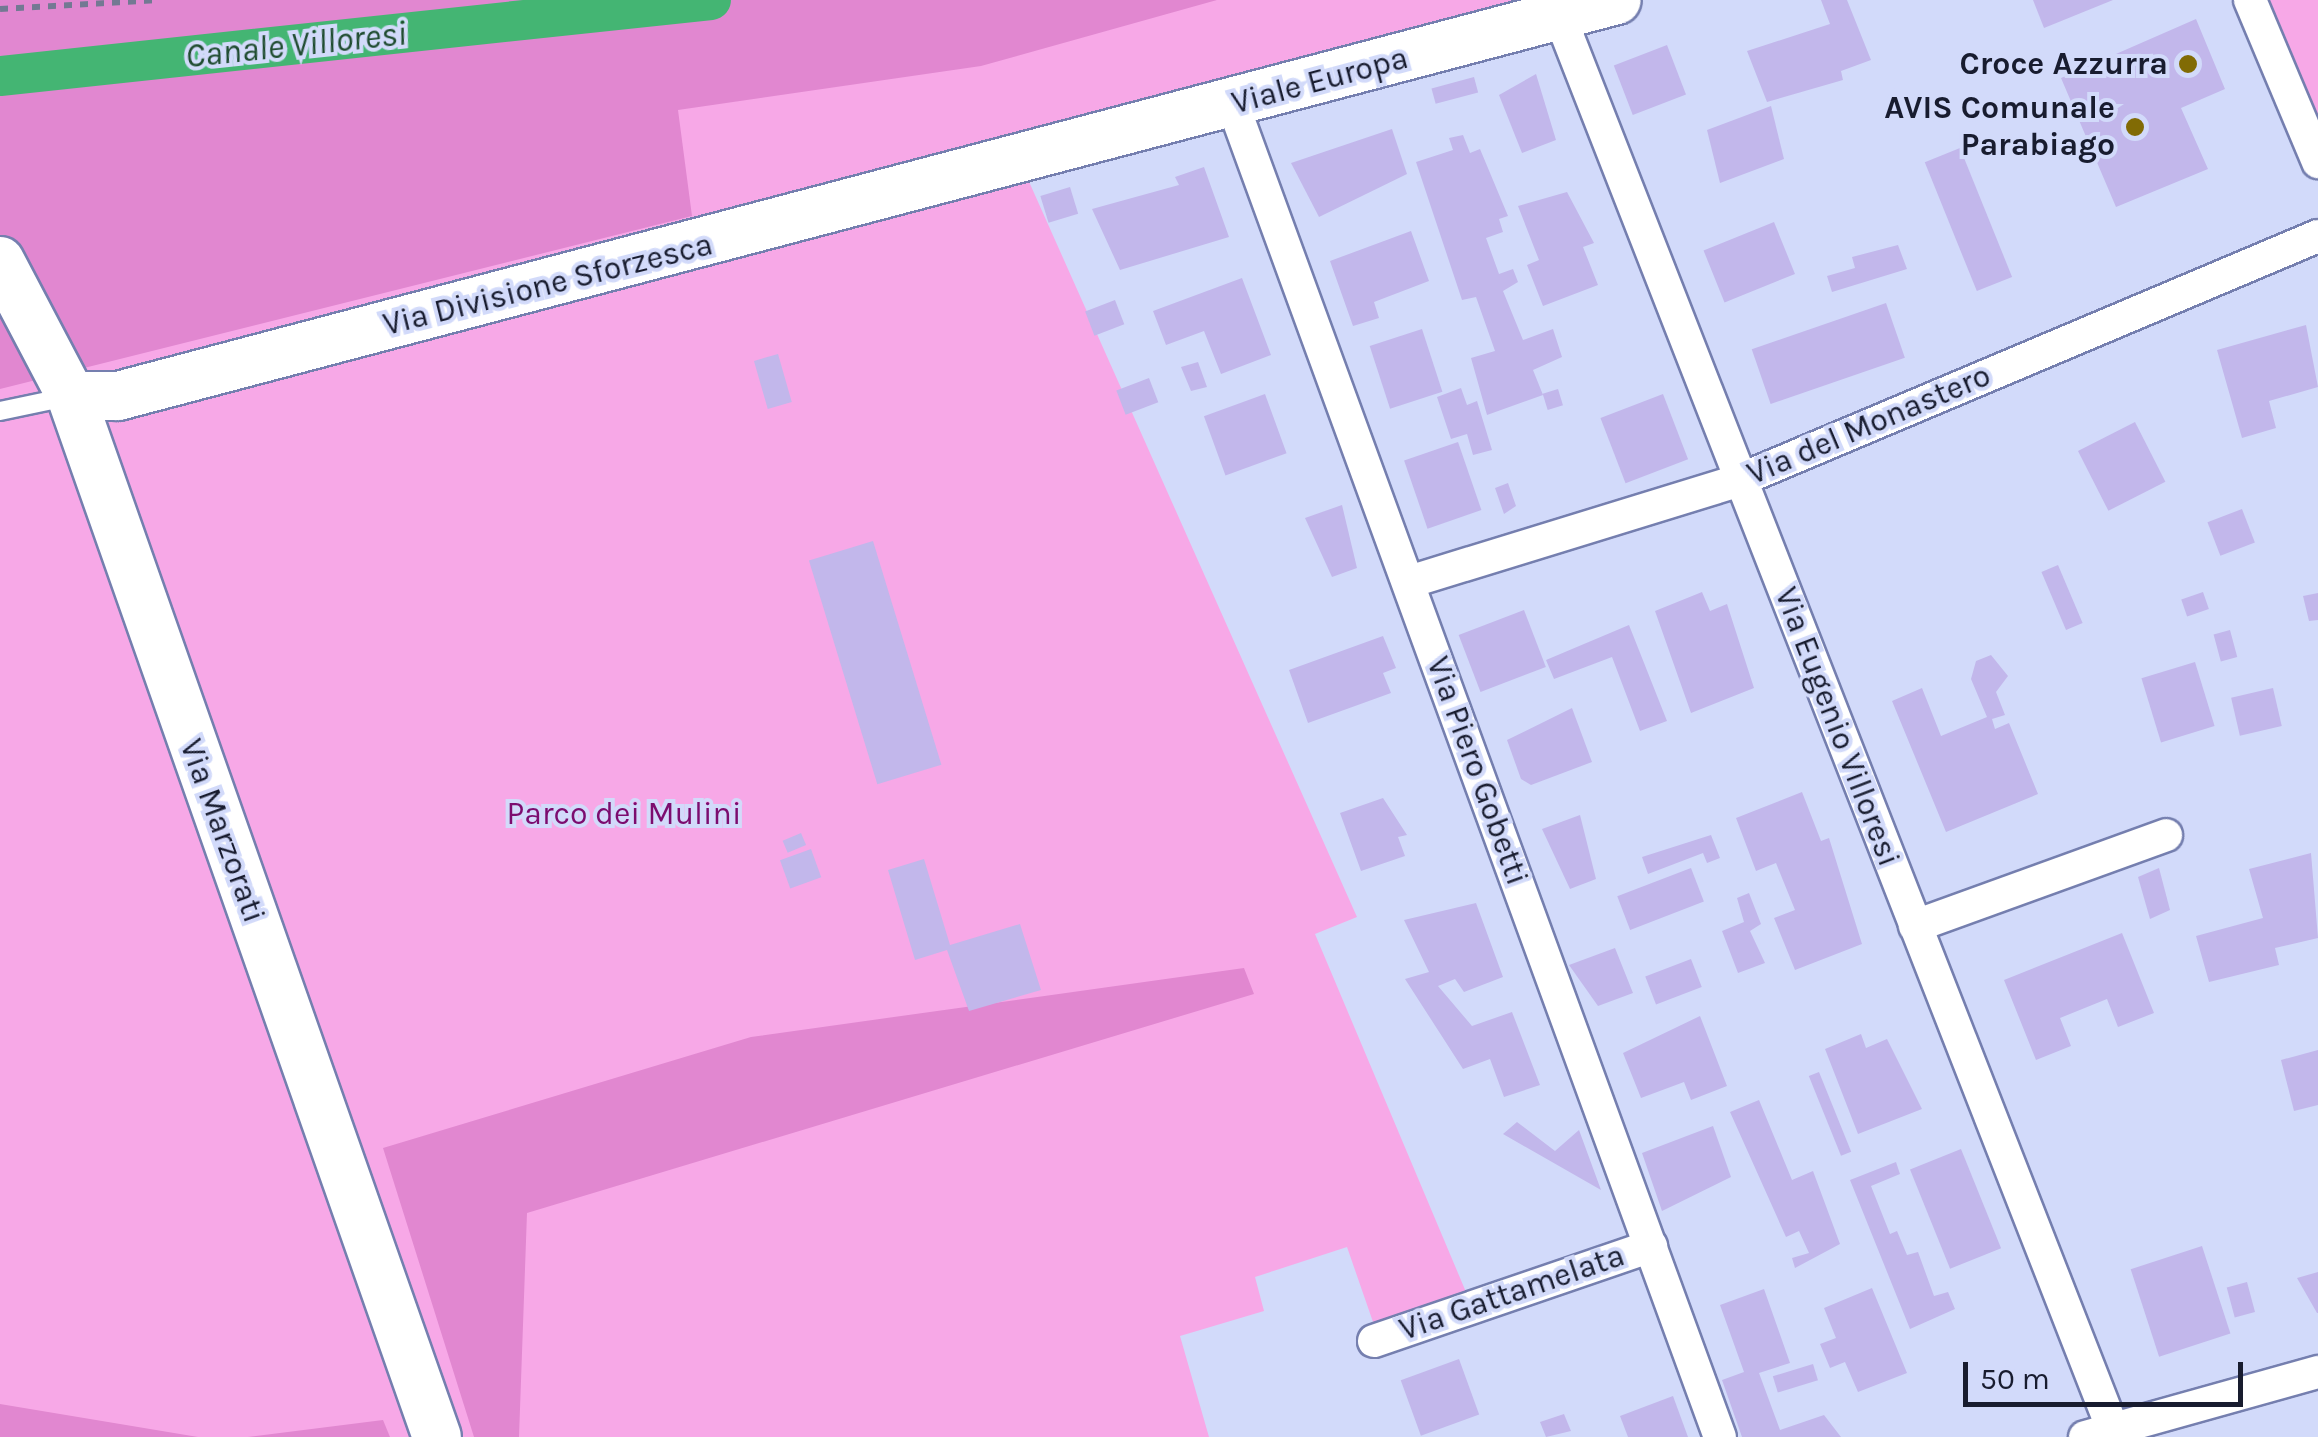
<!DOCTYPE html>
<style>
body{margin:0}
#map{position:relative;width:2318px;height:1437px;overflow:hidden;background:#d2dafa;font-family:Karla,sans-serif}
div>[style]{position:absolute}
[style*='--x']{left:calc(var(--x)*1px);top:calc(var(--y)*1px);width:calc(var(--w)*1px);rotate:calc(var(--a)*1deg)}
.green>*{inset:0;background:#f7a8e7}
.forest>*{inset:0;background:#e187d0}
.canal>*{height:40px;margin:-20px;padding:0 20px;transform-origin:20px;border-radius:20px;background:#44b573}
.building>*{inset:0;background:#c2b7eb;transform-origin:0 0}
.path>*{height:6px;margin-top:-3px;transform-origin:0;background:repeating-linear-gradient(90deg,#737993 0 8px,transparent 0 16px)}
.roads{filter:drop-shadow(2px 0 #757faf) drop-shadow(-2px 0 #757faf) drop-shadow(0 2px #757faf) drop-shadow(0 -2px #757faf)}
.lane>*{height:18px;margin:-9px;padding:0 9px;transform-origin:9px;border-radius:9px;background:#fff}
.street>*{height:32px;margin:-16px;padding:0 16px;transform-origin:16px;border-radius:16px;background:#fff}
.secondary>*{height:48px;margin:-24px;padding:0 24px;transform-origin:24px;border-radius:24px;background:#fff}
.dots>*{width:28px;height:28px;translate:-50% -50%;box-sizing:border-box;border:5px solid #d2dafa;border-radius:50%}
span{translate:-50% -50%;white-space:nowrap;text-align:center;line-height:1.15;-webkit-text-stroke:8px #d2dafa;paint-order:stroke}
.poi-label{font-size:32px;color:#181c2f;font-weight:700}
.right{translate:-100% -50%;text-align:right}
.street-label{font-size:32px;color:#181c2f}
.park-label{font-size:32px;color:#7c0c6f}
.water-label{font-size:35px;color:#1f4c30;font-style:italic}
.scale{position:absolute;left:1963px;top:1362px;width:280px;height:45px;box-sizing:border-box;border:5px solid #181c2f;border-top:0;padding-left:12px;font-size:30px;line-height:35px;white-space:nowrap;color:#181c2f;-webkit-text-stroke:8px #d2dafa;paint-order:stroke}
</style>
<div id="map">
<div class="green">
<div style="clip-path:polygon(0 0,1547px 0,1014px 148px,1357px 917px,1315px 934px,1474px 1311px,1381px 1345px,1347px 1247px,1255px 1277px,1264px 1311px,1180px 1336px,1209px 1437px,0 1437px)"></div>
<div style="clip-path:polygon(2269px 0,2318px 0,2318px 126px)"></div>
</div>
<div class="forest">
<div style="clip-path:polygon(0 0,1217px 0,981px 66px,678px 110px,692px 216px,0 389px)"></div>
<div style="clip-path:polygon(1244px 968px,1254px 994px,527px 1213px,519px 1437px,474px 1437px,383px 1148px,751px 1037px)"></div>
<div style="clip-path:polygon(0 1404px,198px 1437px,0 1437px)"></div>
<div style="clip-path:polygon(383px 1420px,390px 1437px,248px 1437px)"></div>
</div>
<div class="canal">
<div style="--x:0;--y:76;--w:715;--a:-6.1"></div>
</div>
<div class="building">
<div style="clip-path:polygon(1821px 0,1847px 0,1871px 60px,1841px 71px,1843px 80px,1767px 102px,1747px 51px,1830px 24px)"></div>
<div style="clip-path:polygon(2033px 0,2113px 0,2044px 28px)"></div>
<div style="clip-path:polygon(2196px 19px,2225px 89px,2181px 108px,2208px 169px,2116px 207px,2061px 78px)"></div>
<div style="left:1667px;top:45px;width:53px;height:57px;rotate:69deg"></div>
<div style="clip-path:polygon(1536px 74px,1556px 140px,1522px 153px,1499px 95px)"></div>
<div style="left:1474px;top:77px;width:16px;height:44px;rotate:75deg"></div>
<div style="clip-path:polygon(1771px 106px,1784px 159px,1720px 183px,1707px 130px)"></div>
<div style="clip-path:polygon(1392px 129px,1407px 174px,1319px 217px,1291px 163px)"></div>
<div style="clip-path:polygon(1463px 135px,1470px 153px,1480px 149px,1508px 216px,1499px 219px,1503px 232px,1486px 238px,1499px 274px,1513px 269px,1518px 282px,1503px 291px,1523px 340px,1553px 329px,1562px 357px,1533px 370px,1543px 395px,1487px 415px,1471px 358px,1495px 351px,1476px 297px,1462px 300px,1416px 162px,1453px 150px,1449px 138px)"></div>
<div style="left:1960px;top:148px;width:139px;height:38px;rotate:68deg"></div>
<div style="clip-path:polygon(1204px 167px,1229px 237px,1120px 270px,1092px 209px,1179px 185px,1175px 177px)"></div>
<div style="left:1070px;top:187px;width:28px;height:31px;rotate:73deg"></div>
<div style="clip-path:polygon(1567px 192px,1594px 243px,1583px 247px,1598px 285px,1543px 306px,1527px 265px,1539px 260px,1518px 206px)"></div>
<div style="left:1774px;top:222px;width:56px;height:76px;rotate:68deg"></div>
<div style="clip-path:polygon(1411px 231px,1429px 281px,1374px 302px,1379px 318px,1353px 326px,1330px 261px)"></div>
<div style="clip-path:polygon(1898px 245px,1907px 269px,1832px 292px,1827px 276px,1855px 268px,1852px 257px)"></div>
<div style="clip-path:polygon(1242px 278px,1271px 355px,1221px 374px,1204px 331px,1166px 345px,1153px 311px)"></div>
<div style="left:1115px;top:300px;width:26px;height:32px;rotate:69deg"></div>
<div style="left:1886px;top:303px;width:58px;height:142px;rotate:71deg"></div>
<div style="clip-path:polygon(2306px 325px,2318px 387px,2269px 401px,2276px 428px,2242px 438px,2217px 350px)"></div>
<div style="left:1422px;top:329px;width:66px;height:55px;rotate:72deg"></div>
<div style="left:778px;top:354px;width:50px;height:25px;rotate:74deg"></div>
<div style="clip-path:polygon(1198px 362px,1207px 387px,1191px 391px,1181px 367px)"></div>
<div style="left:1149px;top:378px;width:26px;height:35px;rotate:69deg"></div>
<div style="clip-path:polygon(1461px 388px,1467px 405px,1477px 401px,1492px 450px,1473px 455px,1467px 434px,1451px 439px,1437px 397px)"></div>
<div style="left:1558px;top:389px;width:17px;height:16px;rotate:73deg"></div>
<div style="left:1265px;top:394px;width:63px;height:65px;rotate:70deg"></div>
<div style="left:1663px;top:394px;width:70px;height:67px;rotate:69deg"></div>
<div style="left:2135px;top:422px;width:67px;height:64px;rotate:63deg"></div>
<div style="left:1458px;top:442px;width:72px;height:57px;rotate:71deg"></div>
<div style="clip-path:polygon(1508px 483px,1516px 506px,1504px 514px,1495px 488px)"></div>
<div style="clip-path:polygon(1342px 505px,1357px 568px,1332px 577px,1305px 518px)"></div>
<div style="left:2242px;top:509px;width:36px;height:37px;rotate:69deg"></div>
<div style="left:873px;top:541px;width:234px;height:67px;rotate:73deg"></div>
<div style="left:2058px;top:565px;width:63px;height:18px;rotate:67deg"></div>
<div style="clip-path:polygon(1702px 592px,1710px 611px,1727px 604px,1754px 688px,1691px 713px,1655px 611px)"></div>
<div style="left:2203px;top:592px;width:18px;height:23px;rotate:71deg"></div>
<div style="clip-path:polygon(2318px 593px,2318px 620px,2309px 621px,2303px 596px)"></div>
<div style="left:1524px;top:610px;width:61px;height:70px;rotate:69deg"></div>
<div style="clip-path:polygon(1629px 625px,1667px 721px,1640px 731px,1612px 657px,1554px 679px,1546px 660px)"></div>
<div style="left:2230px;top:630px;width:28px;height:17px;rotate:75deg"></div>
<div style="clip-path:polygon(1383px 636px,1396px 668px,1383px 673px,1391px 693px,1308px 723px,1289px 670px)"></div>
<div style="clip-path:polygon(1991px 655px,2008px 676px,1996px 692px,2005px 715px,1992px 719px,1995px 729px,2009px 723px,2038px 794px,1946px 832px,1892px 701px,1922px 688px,1941px 736px,1987px 717px,1971px 679px,1976px 661px)"></div>
<div style="left:2195px;top:662px;width:67px;height:56px;rotate:73deg"></div>
<div style="left:2273px;top:688px;width:39px;height:43px;rotate:77deg"></div>
<div style="clip-path:polygon(1572px 708px,1592px 762px,1531px 785px,1521px 779px,1507px 740px)"></div>
<div style="clip-path:polygon(1802px 792px,1821px 841px,1829px 838px,1862px 944px,1795px 970px,1774px 918px,1795px 910px,1776px 863px,1756px 871px,1736px 818px)"></div>
<div style="clip-path:polygon(1383px 798px,1407px 835px,1398px 837px,1405px 856px,1361px 871px,1340px 813px)"></div>
<div style="clip-path:polygon(1580px 815px,1596px 879px,1570px 889px,1542px 829px)"></div>
<div style="left:801px;top:833px;width:13px;height:20px;rotate:67deg"></div>
<div style="clip-path:polygon(1711px 835px,1720px 858px,1707px 863px,1703px 853px,1648px 874px,1642px 857px)"></div>
<div style="left:811px;top:849px;width:30px;height:33px;rotate:70deg"></div>
<div style="clip-path:polygon(2311px 853px,2318px 938px,2275px 948px,2279px 965px,2209px 982px,2196px 936px,2263px 918px,2249px 869px)"></div>
<div style="clip-path:polygon(924px 859px,950px 945px,1020px 924px,1041px 990px,969px 1011px,947px 950px,915px 960px,888px 870px)"></div>
<div style="left:1691px;top:868px;width:36px;height:79px;rotate:69deg"></div>
<div style="clip-path:polygon(2159px 868px,2170px 910px,2150px 919px,2138px 877px)"></div>
<div style="clip-path:polygon(1749px 893px,1761px 924px,1750px 931px,1765px 963px,1738px 973px,1722px 931px,1744px 922px,1737px 898px)"></div>
<div style="clip-path:polygon(1476px 903px,1503px 977px,1464px 992px,1455px 979px,1438px 986px,1472px 1026px,1512px 1012px,1540px 1085px,1504px 1097px,1490px 1059px,1463px 1069px,1405px 979px,1429px 972px,1404px 920px)"></div>
<div style="clip-path:polygon(2122px 933px,2154px 1013px,2118px 1027px,2107px 999px,2060px 1018px,2071px 1046px,2036px 1060px,2004px 980px)"></div>
<div style="clip-path:polygon(1615px 948px,1633px 993px,1598px 1006px,1569px 965px)"></div>
<div style="left:1691px;top:959px;width:30px;height:49px;rotate:69deg"></div>
<div style="clip-path:polygon(1700px 1016px,1727px 1086px,1691px 1100px,1684px 1082px,1641px 1098px,1623px 1053px)"></div>
<div style="clip-path:polygon(1861px 1034px,1866px 1048px,1887px 1039px,1922px 1109px,1858px 1134px,1825px 1049px)"></div>
<div style="clip-path:polygon(2318px 1050px,2318px 1105px,2294px 1111px,2281px 1060px)"></div>
<div style="left:1819px;top:1072px;width:86px;height:11px;rotate:68deg"></div>
<div style="clip-path:polygon(1759px 1100px,1792px 1180px,1813px 1171px,1840px 1244px,1795px 1268px,1792px 1258px,1809px 1253px,1799px 1231px,1786px 1237px,1730px 1112px)"></div>
<div style="clip-path:polygon(1517px 1122px,1555px 1151px,1579px 1130px,1601px 1190px,1503px 1134px)"></div>
<div style="clip-path:polygon(1713px 1126px,1731px 1177px,1662px 1211px,1642px 1153px)"></div>
<div style="left:1961px;top:1149px;width:107px;height:55px;rotate:68deg"></div>
<div style="clip-path:polygon(1896px 1162px,1900px 1174px,1871px 1186px,1890px 1234px,1897px 1231px,1907px 1255px,1918px 1252px,1934px 1296px,1948px 1292px,1955px 1309px,1910px 1329px,1850px 1180px)"></div>
<div style="left:2202px;top:1246px;width:92px;height:75px;rotate:72deg"></div>
<div style="clip-path:polygon(2318px 1272px,2318px 1313px,2317px 1313px,2297px 1278px)"></div>
<div style="left:2247px;top:1282px;width:31px;height:21px;rotate:75deg"></div>
<div style="clip-path:polygon(1872px 1288px,1907px 1373px,1858px 1392px,1845px 1362px,1830px 1368px,1820px 1344px,1836px 1338px,1824px 1308px)"></div>
<div style="clip-path:polygon(1764px 1289px,1790px 1363px,1759px 1373px,1780px 1430px,1824px 1415px,1841px 1437px,1742px 1437px,1722px 1380px,1744px 1372px,1720px 1305px)"></div>
<div style="left:1459px;top:1359px;width:59px;height:62px;rotate:70deg"></div>
<div style="left:1813px;top:1364px;width:17px;height:42px;rotate:73deg"></div>
<div style="clip-path:polygon(1673px 1396px,1688px 1437px,1628px 1437px,1620px 1416px)"></div>
<div style="clip-path:polygon(1564px 1414px,1571px 1431px,1546px 1437px,1540px 1422px)"></div>
</div>
<div class="path">
<div style="--x:0;--y:9;--w:159;--a:-3.2"></div>
</div>
<div class="roads">
<div class="lane">
<div style="--x:0;--y:411;--w:73;--a:-11.9"></div>
</div>
<div class="street">
<div style="--x:2250;--y:0;--w:176;--a:67.2"></div>
<div style="--x:1560;--y:17;--w:1525;--a:68.62"></div>
<div style="--x:1233;--y:105;--w:1418;--a:69.92"></div>
<div style="--x:1409;--y:582;--w:346;--a:-17.1"></div>
<div style="--x:1740;--y:480;--w:627;--a:-22.89"></div>
<div style="--x:1915;--y:926;--w:267;--a:-19.9"></div>
<div style="--x:1374;--y:1341;--w:293;--a:-18.9"></div>
<div style="--x:2085;--y:1437;--w:242;--a:-15.6"></div>
</div>
<div class="secondary">
<div style="--x:0;--y:261;--w:153;--a:62.3"></div>
<div style="--x:71;--y:396;--w:1103;--a:70.63"></div>
<div style="--x:71;--y:396;--w:47;--a:0"></div>
<div style="--x:118;--y:396;--w:1550;--a:-14.8"></div>
</div>
</div>
<div class="dots">
<div style="left:2188px;top:64px;background:#816b05"></div>
<div style="left:2135px;top:127px;background:#816b05"></div>
</div>
<div class="poi-label">
<span class="right" style="left:2168px;top:64px">Croce Azzurra</span>
<span class="right" style="left:2115px;top:127px">AVIS Comunale<br>Parabiago</span>
</div>
<div class="street-label">
<span style="left:1320px;top:81px;rotate:-15deg">Viale Europa</span>
<span style="left:548px;top:285px;rotate:-14deg">Via Divisione Sforzesca</span>
<span style="left:1869px;top:425px;rotate:-23deg">Via del Monastero</span>
<span style="left:1837px;top:727px;rotate:69deg">Via Eugenio Villoresi</span>
<span style="left:1477px;top:771px;rotate:70deg">Via Piero Gobetti</span>
<span style="left:222px;top:831px;rotate:70deg">Via Marzorati</span>
<span style="left:1512px;top:1293px;rotate:-19deg">Via Gattamelata</span>
</div>
<div class="park-label">
<span style="left:624px;top:814px">Parco dei Mulini</span>
</div>
<div class="water-label">
<span style="left:296px;top:45px;rotate:-6deg">Canale Villoresi</span>
</div>
<div class="scale">50 m</div>
</div>
